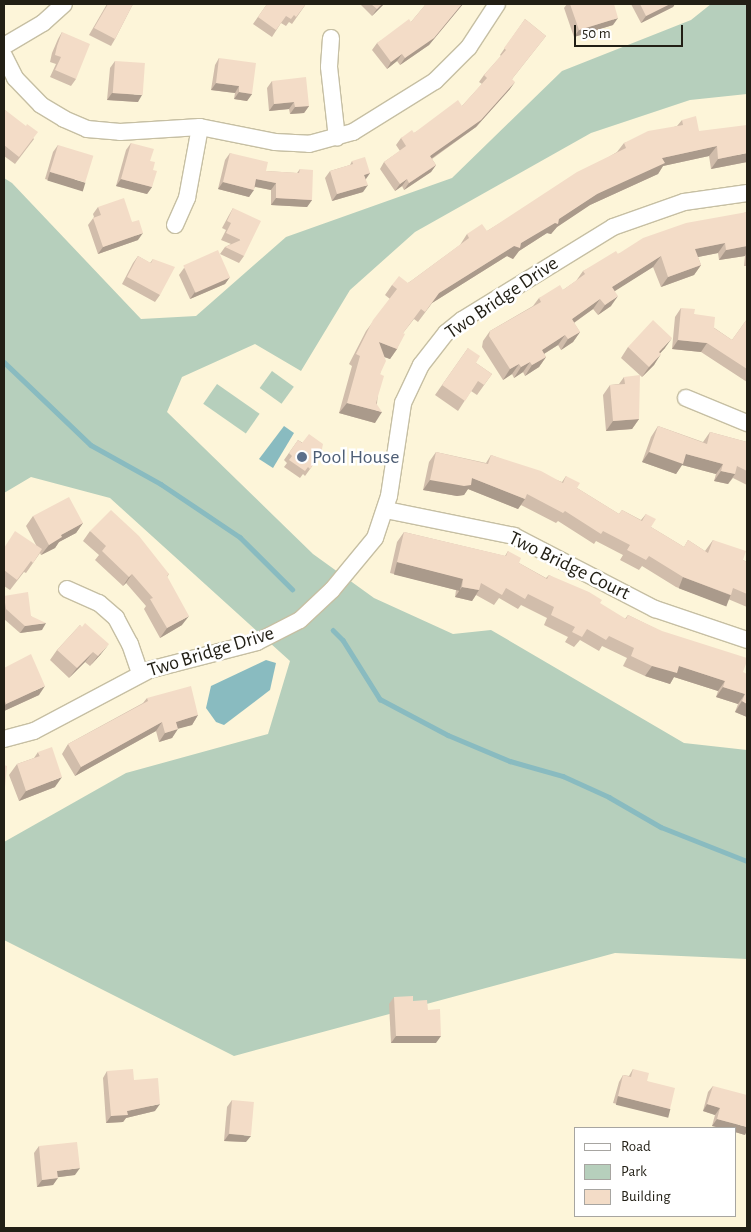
<!DOCTYPE html>
<style>
body{margin:0}
#map{position:relative;width:751px;height:1232px;overflow:hidden;background:#fdf5d9;font-family:"Alegreya Sans",sans-serif}
div>[style]{position:absolute}
[style*='--x']{left:calc(var(--x)*1px);top:calc(var(--y)*1px);width:calc(var(--w)*1px);rotate:calc(var(--a)*1deg)}
.green>*{inset:0;background:#b6cfbc;transform-origin:0 0}
.water>*{inset:0;background:#89bbc0}
.stream>*{height:4.5px;margin:-2.25px;padding:0 2.25px;transform-origin:2.25px;border-radius:2.25px;background:#89bbc0}
.roads{filter:drop-shadow(1px 0 #c6bfa3) drop-shadow(-1px 0 #c6bfa3) drop-shadow(0 1px #c6bfa3) drop-shadow(0 -1px #c6bfa3)}
.street>*{height:16px;margin:-8px;padding:0 8px;transform-origin:8px;border-radius:8px;background:#fff}
.wall>*{inset:0;background:#d1bdab}
.shaded-wall>*{inset:0;background:#aa9a8b;transform-origin:0 0}
.building>*{inset:0;background:#f3dcc7;transform-origin:0 0}
.dots>*{width:14px;height:14px;translate:-50% -50%;box-sizing:border-box;border:2px solid #fff;border-radius:50%}
span{translate:-50% -50%;white-space:nowrap;text-align:center;line-height:1.15;-webkit-text-stroke:5px #fff;paint-order:stroke}
.street-label{font-size:20px;color:#221f15}
.service-label{font-size:20px;color:#4e5e75}
.left{translate:0 -50%;text-align:left}
.frame{position:absolute;inset:0;border:5px solid #221f15;pointer-events:none}
.legend{position:absolute;left:574px;top:1127px;width:162px;height:90px;box-sizing:border-box;background:#fff;border:1px solid #a7a5a1;margin:0;padding:6px 9px;list-style:none;font-size:15px;color:#221f15}
.legend li{display:flex;align-items:center;gap:10px;height:25px}
.legend b{width:25px;border:1px solid #a7a5a1}
.scale{position:absolute;left:574px;top:25px;width:109px;height:22px;box-sizing:border-box;border:2px solid #221f15;border-top:0;padding-left:6px;font-size:15px;line-height:18px;white-space:nowrap;color:#221f15;-webkit-text-stroke:4px #fff;paint-order:stroke}
</style>
<div id="map">
<div class="green">
<div style="clip-path:polygon(711px 4px,747px 4px,747px 94px,690px 100px,591px 133px,415px 232px,350px 290px,301px 371px,255px 344px,182px 377px,167px 412px,313px 554px,374px 598px,453px 634px,491px 630px,684px 743px,747px 750px,747px 959px,615px 953px,234px 1056px,4px 940px,4px 842px,126px 773px,268px 734px,290px 661px,110px 498px,31px 477px,4px 493px,4px 178px,12px 183px,141px 319px,196px 316px,286px 237px,452px 178px,562px 71px,691px 20px)"></div>
<div style="left:272px;top:371px;width:27px;height:21px;rotate:36deg"></div>
<div style="left:217px;top:384px;width:52px;height:24px;rotate:35deg"></div>
</div>
<div class="water">
<div style="clip-path:polygon(284px 426px,294px 433px,273px 468px,259px 459px)"></div>
<div style="clip-path:polygon(266px 660px,276px 663px,270px 690px,224px 725px,216px 722px,206px 708px,211px 686px)"></div>
</div>
<div class="stream">
<div style="--x:4;--y:362;--w:120;--a:43.7"></div>
<div style="--x:91;--y:445;--w:80;--a:29.1"></div>
<div style="--x:161;--y:484;--w:95;--a:33.9"></div>
<div style="--x:240;--y:537;--w:74;--a:45"></div>
<div style="--x:333;--y:630;--w:14;--a:45"></div>
<div style="--x:343;--y:640;--w:70;--a:57.9"></div>
<div style="--x:380;--y:699;--w:77;--a:27.9"></div>
<div style="--x:448;--y:735;--w:67;--a:22.8"></div>
<div style="--x:510;--y:761;--w:55;--a:15.8"></div>
<div style="--x:563;--y:776;--w:51;--a:24.5"></div>
<div style="--x:609;--y:797;--w:60;--a:30"></div>
<div style="--x:661;--y:827;--w:92;--a:21.6"></div>
</div>
<div class="roads">
<div class="street">
<div style="--x:331;--y:38;--w:29;--a:94"></div>
<div style="--x:329;--y:67;--w:71;--a:83.6"></div>
<div style="--x:4;--y:46;--w:45;--a:-30.5"></div>
<div style="--x:43;--y:23;--w:28;--a:-42"></div>
<div style="--x:4;--y:56;--w:25;--a:63"></div>
<div style="--x:15;--y:78;--w:37;--a:46"></div>
<div style="--x:41;--y:105;--w:27;--a:31"></div>
<div style="--x:64;--y:119;--w:25;--a:23"></div>
<div style="--x:87;--y:129;--w:33;--a:5"></div>
<div style="--x:120;--y:132;--w:80;--a:-3.6"></div>
<div style="--x:200;--y:127;--w:76;--a:11.3"></div>
<div style="--x:275;--y:142;--w:34;--a:3"></div>
<div style="--x:309;--y:144;--w:46;--a:-15.3"></div>
<div style="--x:353;--y:132;--w:97;--a:-31.9"></div>
<div style="--x:435;--y:81;--w:48;--a:-45"></div>
<div style="--x:469;--y:47;--w:51;--a:-56.9"></div>
<div style="--x:175;--y:225;--w:30;--a:-66"></div>
<div style="--x:187;--y:198;--w:72;--a:-79.6"></div>
<div style="--x:686;--y:398;--w:66;--a:22.3"></div>
<div style="--x:386;--y:510;--w:131;--a:11.5"></div>
<div style="--x:514;--y:536;--w:159;--a:27.4"></div>
<div style="--x:655;--y:609;--w:97;--a:18.6"></div>
<div style="--x:67;--y:589;--w:35;--a:24"></div>
<div style="--x:99;--y:603;--w:23;--a:41"></div>
<div style="--x:116;--y:618;--w:30;--a:62"></div>
<div style="--x:130;--y:644;--w:31;--a:71"></div>
<div style="--x:4;--y:739;--w:31;--a:-15"></div>
<div style="--x:34;--y:731;--w:130;--a:-27.9"></div>
<div style="--x:149;--y:670;--w:112;--a:-14.5"></div>
<div style="--x:257;--y:642;--w:48;--a:-27.1"></div>
<div style="--x:300;--y:620;--w:44;--a:-43.2"></div>
<div style="--x:332;--y:590;--w:67;--a:-50.4"></div>
<div style="--x:375;--y:538;--w:44;--a:-71.6"></div>
<div style="--x:389;--y:496;--w:94;--a:-81.4"></div>
<div style="--x:403;--y:403;--w:42;--a:-64.7"></div>
<div style="--x:421;--y:365;--w:41;--a:-52"></div>
<div style="--x:446;--y:333;--w:21;--a:-39"></div>
<div style="--x:462;--y:320;--w:177;--a:-31.6"></div>
<div style="--x:613;--y:227;--w:75;--a:-19.4"></div>
<div style="--x:684;--y:202;--w:64;--a:-8.1"></div>
</div>
</div>
<div class="wall">
<div style="clip-path:polygon(107px 4px,133px 4px,115px 39px,111px 46px,89px 35px)"></div>
<div style="clip-path:polygon(267px 4px,306px 4px,292px 24px,289px 22px,286px 26px,281px 23px,272px 37px,253px 24px)"></div>
<div style="clip-path:polygon(360px 4px,384px 4px,372px 16px)"></div>
<div style="clip-path:polygon(426px 4px,463px 4px,429px 45px,400px 65px,397px 61px,387px 69px,372px 50px,377px 43px,411px 22px)"></div>
<div style="clip-path:polygon(567px 4px,614px 4px,613px 25px,574px 37px,564px 8px)"></div>
<div style="clip-path:polygon(631px 4px,675px 4px,673px 7px,641px 23px)"></div>
<div style="clip-path:polygon(525px 19px,546px 36px,512px 79px,510px 89px,476px 127px,432px 159px,436px 165px,431px 172px,404px 190px,402px 186px,395px 191px,380px 169px,384px 162px,400px 151px,396px 145px,401px 138px,414px 133px,462px 106px,482px 84px,479px 82px,484px 75px,501px 56px,500px 55px)"></div>
<div style="clip-path:polygon(62px 32px,76px 79px,71px 86px,50px 77px,56px 64px,50px 62px,52px 53px,58px 39px)"></div>
<div style="clip-path:polygon(219px 58px,252px 94px,247px 101px,234px 99px,235px 93px,211px 90px,215px 65px)"></div>
<div style="clip-path:polygon(115px 61px,138px 102px,107px 100px,110px 68px)"></div>
<div style="clip-path:polygon(272px 81px,309px 106px,304px 113px,290px 114px,289px 109px,269px 111px,267px 88px)"></div>
<div style="clip-path:polygon(4px 109px,34px 139px,15px 164px,4px 156px)"></div>
<div style="clip-path:polygon(682px 120px,699px 131px,747px 162px,711px 169px,709px 156px,663px 166px,658px 174px,590px 205px,557px 227px,551px 234px,547px 233px,519px 251px,513px 259px,507px 256px,432px 303px,418px 322px,414px 319px,403px 333px,397px 349px,390px 359px,384px 357px,380px 374px,375px 423px,339px 413px,352px 366px,349px 364px,366px 331px,390px 299px,385px 295px,392px 285px,408px 283px,411px 281px,460px 245px,467px 234px,487px 231px,617px 152px,624px 143px,677px 126px)"></div>
<div style="clip-path:polygon(131px 143px,150px 161px,153px 170px,152px 187px,147px 194px,116px 186px,126px 150px)"></div>
<div style="clip-path:polygon(58px 145px,80px 190px,45px 179px,53px 152px)"></div>
<div style="clip-path:polygon(230px 153px,266px 171px,297px 173px,300px 169px,312px 200px,307px 207px,271px 205px,271px 190px,255px 187px,249px 197px,218px 189px,225px 160px)"></div>
<div style="clip-path:polygon(352px 161px,370px 173px,366px 179px,363px 192px,332px 201px,325px 178px,330px 171px,350px 165px)"></div>
<div style="clip-path:polygon(98px 207px,132px 222px,138px 240px,98px 254px,88px 225px,94px 217px,93px 214px)"></div>
<div style="clip-path:polygon(233px 208px,244px 256px,239px 263px,220px 254px,225px 247px,231px 244px,221px 240px,226px 230px,222px 228px,229px 215px)"></div>
<div style="clip-path:polygon(747px 212px,747px 266px,744px 266px,745px 256px,719px 260px,718px 253px,698px 257px,701px 265px,694px 275px,661px 287px,653px 267px,614px 291px,611px 306px,598px 315px,593px 309px,574px 323px,580px 332px,573px 342px,561px 350px,558px 345px,544px 354px,546px 357px,539px 367px,525px 376px,523px 372px,514px 378px,512px 374px,503px 380px,482px 347px,483px 341px,490px 331px,533px 306px,539px 298px,563px 290px,576px 281px,583px 271px,618px 254px)"></div>
<div style="clip-path:polygon(138px 256px,150px 263px,153px 259px,160px 295px,155px 302px,122px 284px,133px 263px)"></div>
<div style="clip-path:polygon(184px 268px,230px 277px,225px 284px,190px 299px,179px 275px)"></div>
<div style="clip-path:polygon(681px 308px,694px 314px,732px 340px,747px 319px,747px 382px,701px 352px,672px 349px,675px 317px)"></div>
<div style="clip-path:polygon(628px 347px,665px 348px,660px 353px,654px 365px,642px 377px,621px 358px)"></div>
<div style="clip-path:polygon(468px 348px,476px 363px,492px 374px,477px 395px,471px 391px,458px 411px,435px 395px)"></div>
<div style="clip-path:polygon(624px 377px,639px 419px,632px 429px,606px 431px,603px 395px,610px 385px,619px 384px)"></div>
<div style="clip-path:polygon(658px 426px,703px 442px,710px 432px,747px 442px,747px 485px,733px 478px,728px 484px,714px 481px,716px 474px,682px 465px,676px 474px,642px 462px,651px 437px)"></div>
<div style="clip-path:polygon(298px 440px,321px 454px,305px 476px,303px 474px,300px 478px,284px 467px,287px 463px,284px 460px)"></div>
<div style="clip-path:polygon(436px 452px,486px 463px,491px 455px,562px 482px,566px 476px,577px 488px,619px 514px,622px 510px,641px 520px,646px 514px,651px 527px,684px 547px,688px 540px,705px 551px,713px 540px,743px 560px,747px 562px,747px 607px,728px 599px,724px 605px,676px 587px,642px 566px,639px 570px,620px 560px,623px 555px,596px 541px,594px 544px,558px 521px,556px 523px,521px 505px,518px 509px,468px 489px,464px 495px,457px 496px,423px 490px,429px 462px)"></div>
<div style="clip-path:polygon(33px 516px,83px 523px,76px 533px,59px 542px,55px 548px,41px 555px,40px 553px,26px 573px,24px 572px,10px 590px,4px 586px,4px 548px,36px 545px,26px 526px)"></div>
<div style="clip-path:polygon(90px 531px,169px 574px,167px 577px,182px 625px,160px 638px,144px 609px,146px 606px,126px 583px,123px 586px,95px 560px,99px 555px,83px 541px)"></div>
<div style="clip-path:polygon(404px 532px,505px 556px,508px 551px,519px 563px,546px 578px,549px 575px,625px 619px,628px 615px,743px 672px,747px 717px,735px 712px,738px 704px,716px 697px,718px 691px,674px 677px,670px 684px,645px 676px,623px 666px,627px 658px,602px 646px,599px 651px,580px 640px,574px 647px,565px 642px,568px 637px,544px 625px,547px 618px,521px 605px,518px 609px,499px 598px,494px 605px,476px 595px,472px 601px,455px 597px,456px 590px,390px 573px,397px 542px)"></div>
<div style="clip-path:polygon(4px 596px,31px 616px,42px 630px,20px 633px,4px 619px)"></div>
<div style="clip-path:polygon(80px 625px,101px 654px,90px 666px,85px 662px,69px 678px,50px 660px,57px 650px)"></div>
<div style="clip-path:polygon(4px 668px,39px 695px,4px 711px)"></div>
<div style="clip-path:polygon(147px 698px,198px 715px,192px 725px,178px 728px,172px 738px,159px 742px,156px 731px,75px 776px,62px 754px,68px 744px,143px 703px)"></div>
<div style="clip-path:polygon(38px 752px,55px 787px,19px 801px,9px 775px,17px 764px,34px 758px)"></div>
<div style="clip-path:polygon(394px 997px,413px 1001px,428px 1010px,436px 1043px,391px 1043px,389px 1004px)"></div>
<div style="clip-path:polygon(633px 1069px,647px 1081px,670px 1109px,665px 1116px,613px 1103px,619px 1082px,623px 1075px,629px 1076px)"></div>
<div style="clip-path:polygon(107px 1071px,134px 1080px,155px 1111px,126px 1118px,123px 1122px,106px 1123px,103px 1078px)"></div>
<div style="clip-path:polygon(713px 1086px,745px 1135px,735px 1132px,735px 1128px,712px 1126px,715px 1115px,703px 1111px,708px 1092px)"></div>
<div style="clip-path:polygon(232px 1100px,246px 1142px,224px 1141px,227px 1107px)"></div>
<div style="clip-path:polygon(39px 1146px,75px 1175px,58px 1177px,53px 1185px,37px 1187px,34px 1153px)"></div>
</div>
<div class="shaded-wall">
<div style="clip-path:polygon(382px 4px,384px 4px,372px 16px,377px 9px)"></div>
<div style="clip-path:polygon(462px 4px,463px 4px,429px 45px,400px 65px,405px 58px)"></div>
<div style="clip-path:polygon(670px 4px,675px 4px,673px 7px,641px 23px,646px 16px)"></div>
<div style="clip-path:polygon(618px 18px,613px 25px,574px 37px,579px 30px)"></div>
<div style="clip-path:polygon(402px 54px,397px 61px,387px 69px,391px 62px)"></div>
<div style="clip-path:polygon(515px 82px,510px 89px,476px 127px,425px 163px,430px 156px)"></div>
<div style="clip-path:polygon(216px 83px,239px 86px,235px 93px,211px 90px)"></div>
<div style="clip-path:polygon(239px 92px,252px 94px,247px 101px,234px 99px)"></div>
<div style="clip-path:polygon(112px 93px,142px 95px,138px 102px,107px 100px)"></div>
<div style="clip-path:polygon(294px 102px,289px 109px,269px 111px,274px 104px)"></div>
<div style="clip-path:polygon(309px 106px,304px 113px,290px 114px,295px 107px)"></div>
<div style="clip-path:polygon(717px 146px,709px 156px,663px 166px,658px 174px,590px 205px,557px 227px,551px 234px,547px 233px,519px 251px,513px 259px,507px 256px,432px 303px,418px 322px,439px 293px,514px 246px,521px 243px,597px 194px,662px 158px)"></div>
<div style="clip-path:polygon(747px 153px,747px 162px,711px 169px,718px 159px)"></div>
<div style="clip-path:polygon(436px 165px,431px 172px,404px 190px,409px 183px)"></div>
<div style="left:50px;top:172px;width:37px;height:9px;rotate:17deg"></div>
<div style="clip-path:polygon(370px 173px,365px 180px,364px 175px)"></div>
<div style="clip-path:polygon(121px 179px,152px 187px,147px 194px,116px 186px)"></div>
<div style="clip-path:polygon(256px 179px,276px 183px,271px 190px,252px 186px)"></div>
<div style="clip-path:polygon(407px 179px,402px 186px,395px 191px,400px 184px)"></div>
<div style="clip-path:polygon(223px 182px,254px 190px,249px 197px,218px 189px)"></div>
<div style="clip-path:polygon(368px 185px,363px 192px,332px 201px,337px 194px)"></div>
<div style="clip-path:polygon(276px 198px,312px 200px,307px 207px,271px 205px)"></div>
<div style="clip-path:polygon(143px 233px,138px 240px,98px 254px,103px 247px)"></div>
<div style="clip-path:polygon(725px 243px,718px 253px,688px 259px,695px 249px)"></div>
<div style="clip-path:polygon(747px 246px,747px 252px,745px 256px,719px 260px,726px 250px)"></div>
<div style="clip-path:polygon(661px 256px,653px 267px,604px 298px,612px 287px)"></div>
<div style="clip-path:polygon(701px 265px,694px 275px,661px 287px,668px 277px)"></div>
<div style="clip-path:polygon(230px 277px,225px 284px,190px 299px,195px 292px)"></div>
<div style="clip-path:polygon(618px 296px,611px 306px,598px 315px,605px 305px)"></div>
<div style="clip-path:polygon(600px 299px,593px 309px,565px 329px,572px 319px)"></div>
<div style="clip-path:polygon(580px 332px,573px 342px,561px 350px,568px 339px)"></div>
<div style="clip-path:polygon(565px 335px,558px 345px,534px 360px,542px 350px)"></div>
<div style="clip-path:polygon(672px 338px,665px 348px,652px 362px,659px 352px)"></div>
<div style="clip-path:polygon(678px 340px,707px 343px,701px 352px,672px 349px)"></div>
<div style="clip-path:polygon(379px 342px,397px 349px,390px 359px,371px 352px)"></div>
<div style="clip-path:polygon(661px 354px,654px 365px,642px 377px,649px 367px)"></div>
<div style="clip-path:polygon(546px 357px,539px 367px,525px 376px,532px 365px)"></div>
<div style="clip-path:polygon(530px 362px,523px 372px,514px 378px,521px 367px)"></div>
<div style="clip-path:polygon(519px 364px,512px 374px,503px 380px,510px 369px)"></div>
<div style="clip-path:polygon(347px 403px,382px 412px,375px 423px,339px 413px)"></div>
<div style="clip-path:polygon(639px 419px,632px 429px,606px 431px,613px 421px)"></div>
<div style="clip-path:polygon(649px 452px,686px 454px,723px 464px,716px 474px,682px 465px,676px 474px,642px 462px)"></div>
<div style="clip-path:polygon(721px 471px,735px 474px,728px 484px,714px 481px)"></div>
<div style="clip-path:polygon(472px 478px,525px 499px,518px 509px,468px 489px,464px 495px,457px 496px,423px 490px,430px 480px)"></div>
<div style="clip-path:polygon(83px 523px,76px 533px,59px 542px,55px 548px,41px 555px,49px 545px,61px 535px)"></div>
<div style="left:397px;top:562px;width:68px;height:13px;rotate:14deg"></div>
<div style="clip-path:polygon(132px 574px,126px 583px,123px 586px,129px 577px)"></div>
<div style="left:683px;top:577px;width:51px;height:12px;rotate:21deg"></div>
<div style="clip-path:polygon(462px 587px,479px 590px,472px 601px,455px 597px)"></div>
<div style="clip-path:polygon(189px 616px,182px 625px,160px 638px,167px 628px)"></div>
<div style="clip-path:polygon(46px 623px,42px 630px,20px 633px,25px 626px)"></div>
<div style="clip-path:polygon(109px 644px,101px 654px,90px 666px,98px 656px)"></div>
<div style="clip-path:polygon(93px 652px,85px 662px,69px 678px,77px 668px)"></div>
<div style="clip-path:polygon(652px 666px,679px 666px,725px 681px,718px 691px,674px 677px,670px 684px,645px 676px)"></div>
<div style="clip-path:polygon(45px 686px,39px 695px,4px 711px,4px 707px,6px 704px)"></div>
<div style="clip-path:polygon(723px 687px,745px 694px,738px 704px,716px 697px)"></div>
<div style="clip-path:polygon(742px 701px,747px 704px,747px 717px,735px 712px)"></div>
<div style="clip-path:polygon(198px 715px,192px 725px,170px 731px,176px 722px)"></div>
<div style="clip-path:polygon(162px 722px,156px 731px,75px 776px,81px 767px)"></div>
<div style="clip-path:polygon(178px 729px,172px 738px,159px 742px,165px 733px)"></div>
<div style="clip-path:polygon(62px 777px,55px 787px,19px 801px,26px 791px)"></div>
<div style="clip-path:polygon(396px 1036px,441px 1036px,436px 1043px,391px 1043px)"></div>
<div style="left:618px;top:1096px;width:54px;height:9px;rotate:14deg"></div>
<div style="clip-path:polygon(160px 1104px,155px 1111px,126px 1118px,123px 1122px,106px 1123px,111px 1116px,127px 1111px)"></div>
<div style="clip-path:polygon(707px 1104px,720px 1108px,715px 1115px,703px 1111px)"></div>
<div style="clip-path:polygon(717px 1119px,747px 1127px,747px 1131px,745px 1135px,735px 1132px,735px 1128px,720px 1128px,712px 1126px)"></div>
<div style="clip-path:polygon(229px 1134px,251px 1136px,246px 1142px,224px 1141px)"></div>
<div style="clip-path:polygon(80px 1168px,75px 1175px,52px 1178px,57px 1171px)"></div>
<div style="clip-path:polygon(58px 1178px,53px 1185px,37px 1187px,42px 1180px)"></div>
</div>
<div class="building">
<div style="clip-path:polygon(108px 4px,133px 4px,115px 39px,94px 28px)"></div>
<div style="clip-path:polygon(267px 4px,306px 4px,296px 17px,294px 15px,291px 19px,286px 16px,276px 30px,258px 17px)"></div>
<div style="clip-path:polygon(371px 4px,382px 4px,377px 9px)"></div>
<div style="clip-path:polygon(426px 4px,462px 4px,434px 38px,405px 58px,402px 54px,391px 62px,377px 43px,409px 19px,411px 22px)"></div>
<div style="clip-path:polygon(570px 4px,614px 4px,618px 18px,579px 30px)"></div>
<div style="clip-path:polygon(640px 4px,670px 4px,646px 16px)"></div>
<div style="clip-path:polygon(525px 19px,546px 36px,512px 79px,515px 82px,481px 120px,430px 156px,436px 165px,409px 183px,407px 179px,400px 184px,384px 162px,406px 146px,401px 138px,412px 130px,414px 133px,458px 100px,462px 106px,487px 78px,484px 75px,506px 50px,504px 48px)"></div>
<div style="clip-path:polygon(62px 32px,90px 44px,76px 79px,55px 70px,61px 57px,55px 55px,57px 46px)"></div>
<div style="clip-path:polygon(219px 58px,256px 63px,252px 94px,239px 92px,239px 86px,216px 83px)"></div>
<div style="left:115px;top:61px;width:30px;height:32px;rotate:4deg"></div>
<div style="clip-path:polygon(306px 77px,309px 106px,295px 107px,294px 102px,274px 104px,272px 81px)"></div>
<div style="clip-path:polygon(4px 109px,26px 126px,27px 124px,38px 132px,19px 157px,4px 145px)"></div>
<div style="clip-path:polygon(696px 116px,699px 131px,747px 125px,747px 153px,718px 159px,717px 146px,662px 158px,665px 163px,597px 194px,559px 219px,558px 224px,555px 223px,521px 243px,520px 248px,514px 246px,439px 293px,425px 312px,421px 309px,403px 333px,405px 334px,397px 349px,379px 342px,386px 361px,380px 374px,384px 376px,376px 403px,382px 412px,347px 403px,360px 356px,356px 354px,373px 320px,397px 289px,392px 285px,399px 276px,408px 283px,411px 281px,469px 238px,467px 234px,482px 224px,487px 231px,577px 172px,626px 148px,624px 143px,648px 131px,683px 125px,682px 120px)"></div>
<div style="clip-path:polygon(131px 143px,154px 149px,150px 161px,155px 162px,153px 170px,157px 171px,152px 187px,121px 179px)"></div>
<div style="left:58px;top:145px;width:37px;height:28px;rotate:17deg"></div>
<div style="clip-path:polygon(230px 153px,268px 162px,266px 171px,299px 173px,300px 169px,313px 170px,312px 200px,276px 198px,276px 183px,256px 179px,254px 190px,223px 182px)"></div>
<div style="clip-path:polygon(365px 157px,370px 173px,364px 175px,368px 185px,337px 194px,330px 171px,353px 164px,352px 161px)"></div>
<div style="clip-path:polygon(124px 198px,132px 222px,139px 220px,143px 233px,103px 247px,93px 218px,101px 215px,98px 207px)"></div>
<div style="clip-path:polygon(233px 208px,261px 221px,244px 256px,225px 247px,241px 240px,226px 233px,231px 223px,227px 221px)"></div>
<div style="clip-path:polygon(747px 212px,747px 246px,726px 250px,725px 243px,695px 249px,701px 265px,668px 277px,661px 256px,612px 287px,618px 296px,605px 305px,600px 299px,572px 319px,580px 332px,568px 339px,565px 335px,542px 350px,546px 357px,532px 365px,530px 362px,521px 367px,519px 364px,510px 369px,489px 336px,490px 331px,541px 302px,539px 298px,560px 285px,563px 290px,585px 274px,583px 271px,616px 251px,618px 254px,643px 238px,686px 223px)"></div>
<div style="left:218px;top:250px;width:30px;height:38px;rotate:66deg"></div>
<div style="clip-path:polygon(138px 256px,151px 263px,153px 259px,175px 267px,160px 295px,127px 277px)"></div>
<div style="clip-path:polygon(681px 308px,695px 309px,694px 314px,715px 317px,714px 328px,732px 340px,747px 319px,747px 369px,707px 343px,678px 340px)"></div>
<div style="clip-path:polygon(653px 320px,672px 338px,659px 352px,661px 354px,649px 367px,628px 347px)"></div>
<div style="clip-path:polygon(468px 348px,480px 356px,476px 363px,492px 374px,484px 385px,478px 381px,465px 401px,442px 385px)"></div>
<div style="clip-path:polygon(640px 375px,639px 419px,613px 421px,610px 385px,625px 384px,624px 377px)"></div>
<div style="clip-path:polygon(658px 426px,707px 444px,710px 432px,747px 442px,747px 471px,737px 466px,735px 474px,721px 471px,723px 464px,686px 454px,683px 464px,649px 452px)"></div>
<div style="clip-path:polygon(309px 434px,323px 444px,321px 454px,310px 469px,308px 467px,305px 471px,289px 460px,292px 456px,289px 453px,298px 440px,302px 443px)"></div>
<div style="clip-path:polygon(436px 452px,488px 464px,491px 455px,541px 471px,563px 483px,566px 476px,580px 483px,577px 488px,619px 514px,622px 510px,642px 521px,646px 514px,656px 519px,651px 527px,684px 547px,688px 540px,708px 553px,713px 540px,746px 551px,743px 560px,747px 562px,747px 594px,733px 588px,731px 595px,683px 577px,649px 556px,646px 560px,627px 550px,630px 545px,603px 531px,601px 534px,565px 511px,563px 513px,527px 494px,525px 499px,472px 478px,471px 485px,464px 486px,430px 480px)"></div>
<div style="clip-path:polygon(69px 497px,83px 523px,61px 535px,62px 537px,49px 545px,33px 516px)"></div>
<div style="clip-path:polygon(111px 510px,139px 536px,169px 574px,167px 576px,189px 616px,167px 628px,150px 599px,153px 598px,132px 574px,129px 577px,102px 551px,106px 546px,90px 531px)"></div>
<div style="clip-path:polygon(15px 531px,42px 549px,33px 563px,31px 561px,17px 580px,4px 570px,4px 548px)"></div>
<div style="clip-path:polygon(404px 532px,506px 556px,508px 551px,521px 558px,519px 563px,547px 579px,549px 575px,589px 592px,602px 600px,600px 603px,626px 619px,628px 615px,662px 631px,747px 658px,747px 661px,743px 672px,747px 674px,747px 704px,742px 701px,745px 694px,723px 687px,725px 681px,679px 666px,677px 673px,652px 666px,631px 656px,634px 648px,609px 636px,606px 640px,587px 629px,582px 637px,572px 632px,575px 627px,551px 615px,554px 607px,528px 594px,525px 599px,506px 588px,502px 595px,481px 583px,479px 590px,462px 587px,463px 579px,397px 562px)"></div>
<div style="clip-path:polygon(28px 592px,31px 616px,46px 623px,25px 626px,6px 609px,4px 596px)"></div>
<div style="clip-path:polygon(85px 623px,109px 644px,98px 656px,93px 652px,77px 668px,57px 650px,80px 625px,82px 627px)"></div>
<div style="clip-path:polygon(31px 654px,45px 686px,6px 704px,4px 699px,4px 668px)"></div>
<div style="clip-path:polygon(191px 686px,198px 715px,176px 722px,178px 729px,165px 733px,162px 722px,81px 767px,68px 744px,148px 701px,147px 698px)"></div>
<div style="clip-path:polygon(52px 747px,62px 777px,26px 791px,17px 764px,40px 756px,38px 752px)"></div>
<div style="clip-path:polygon(4px 765px,7px 766px,4px 798px)"></div>
<div style="clip-path:polygon(413px 996px,413px 1001px,427px 1000px,428px 1010px,440px 1009px,441px 1036px,396px 1036px,394px 997px)"></div>
<div style="clip-path:polygon(133px 1069px,134px 1080px,158px 1078px,160px 1104px,127px 1111px,128px 1115px,111px 1116px,107px 1071px)"></div>
<div style="clip-path:polygon(633px 1069px,649px 1073px,647px 1081px,675px 1088px,670px 1109px,618px 1096px,623px 1075px,631px 1077px)"></div>
<div style="clip-path:polygon(713px 1086px,747px 1095px,747px 1127px,717px 1119px,720px 1108px,707px 1104px)"></div>
<div style="left:232px;top:1100px;width:22px;height:34px;rotate:5deg"></div>
<div style="clip-path:polygon(77px 1142px,80px 1168px,57px 1171px,58px 1178px,42px 1180px,39px 1146px)"></div>
</div>
<div class="dots">
<div style="left:302px;top:457px;background:#5c6f8a"></div>
</div>
<div class="street-label">
<span style="left:502px;top:298px;rotate:-34deg">Two Bridge Drive</span>
<span style="left:569px;top:566px;rotate:26deg">Two Bridge Court</span>
<span style="left:211px;top:652px;rotate:-17deg">Two Bridge Drive</span>
</div>
<div class="service-label">
<span class="left" style="left:312px;top:457px">Pool House</span>
</div>
<div class="frame"></div>
<ul class="legend">
<li><b style="height:6px;background:#fff"></b>Road</li>
<li><b style="height:14px;background:#b6cfbc"></b>Park</li>
<li><b style="height:14px;background:#f3dcc7"></b>Building</li>
</ul>
<div class="scale">50 m</div>
</div>
